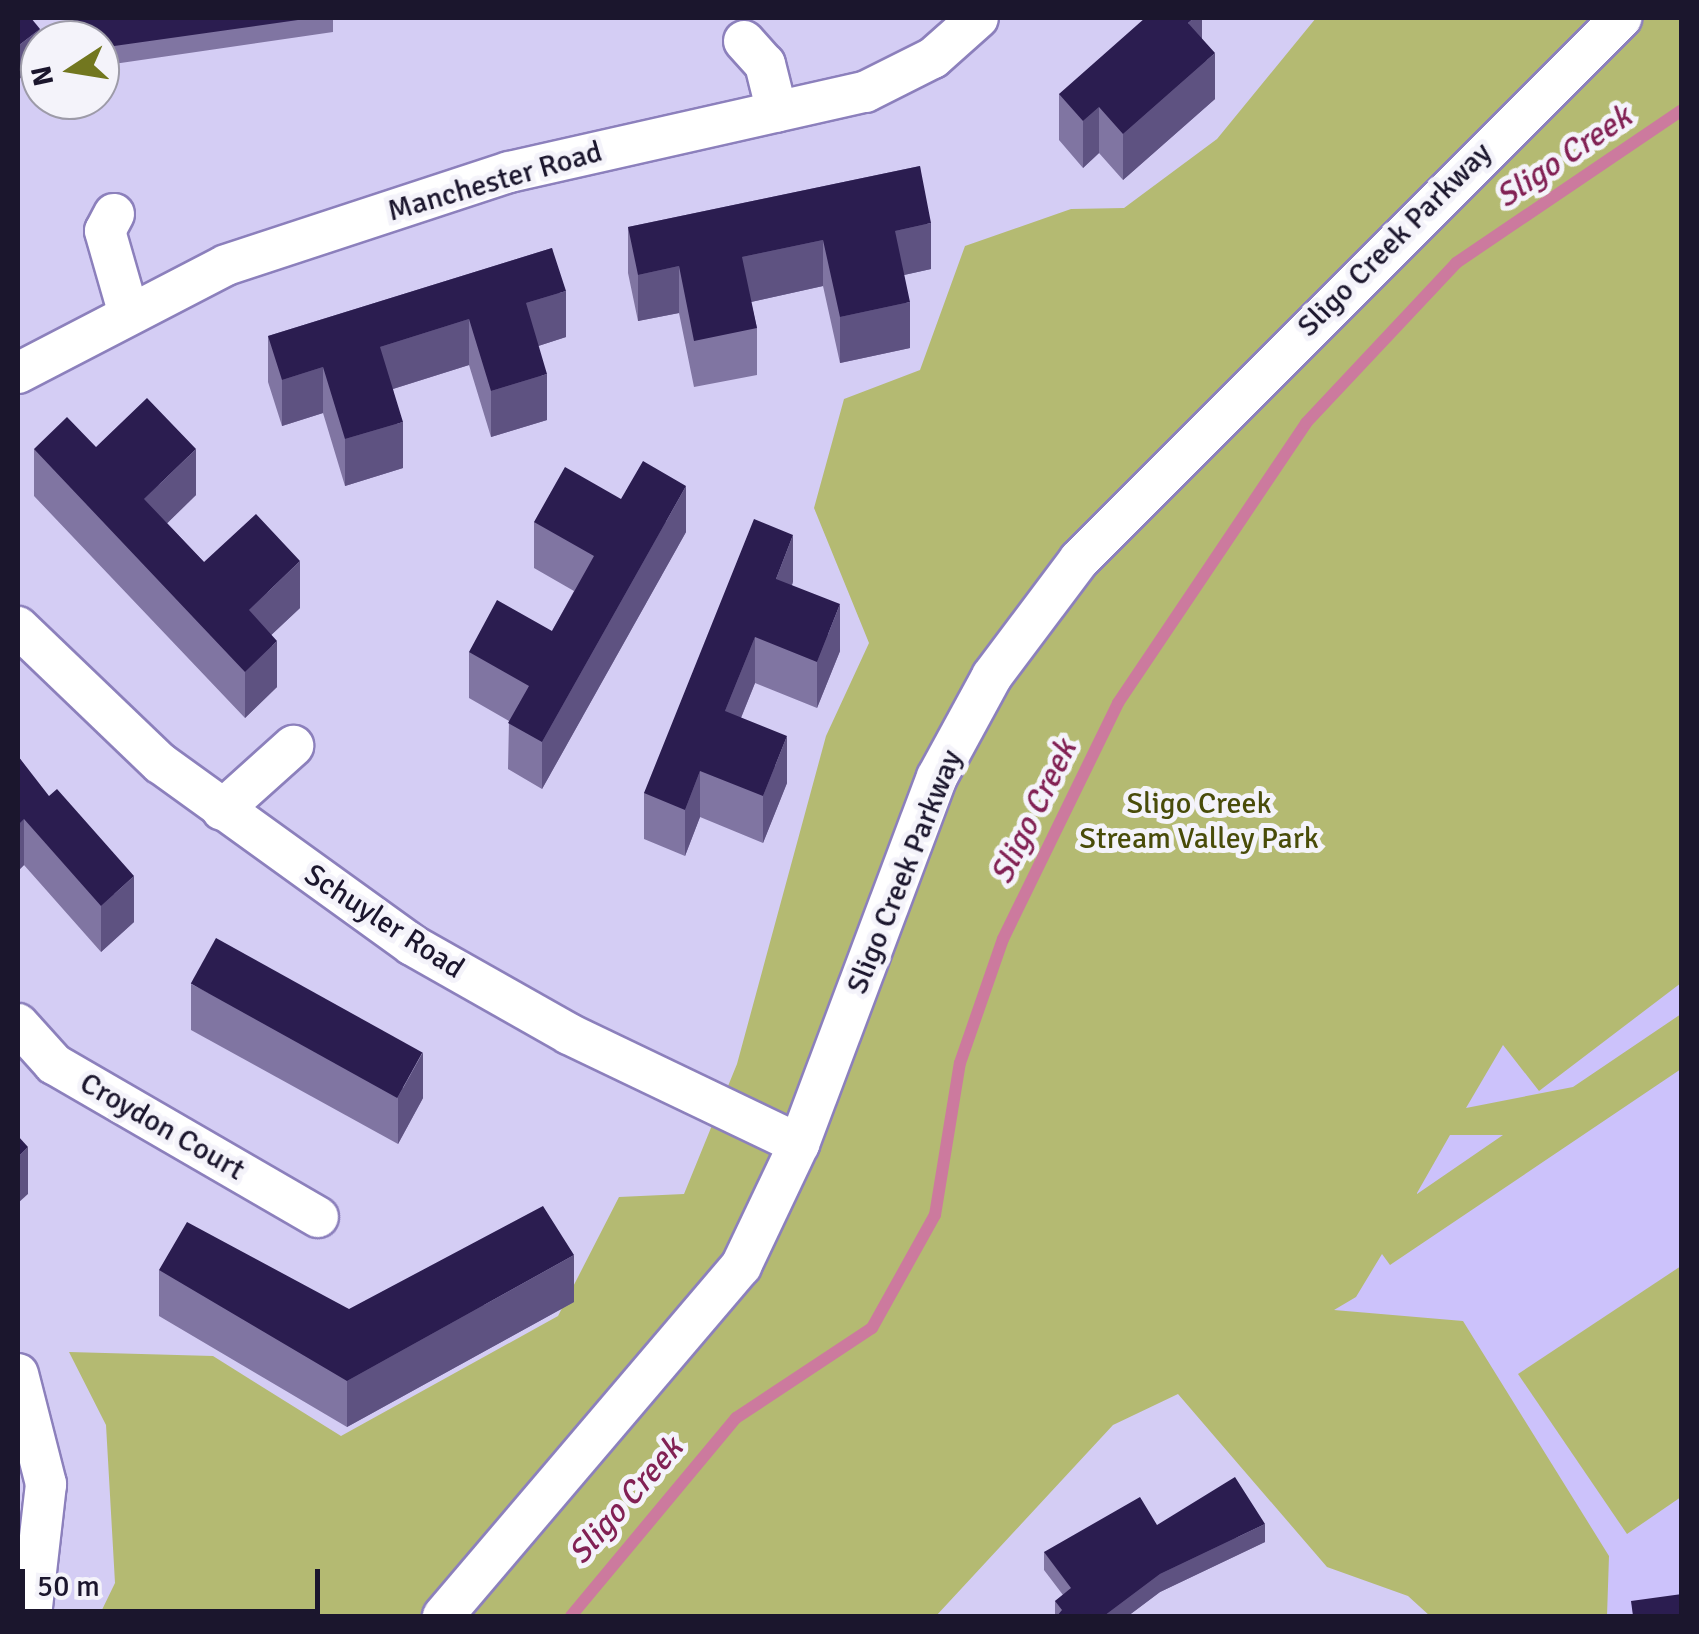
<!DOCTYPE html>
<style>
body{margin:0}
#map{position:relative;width:1699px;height:1634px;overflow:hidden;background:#d4cdf4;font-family:Signika,sans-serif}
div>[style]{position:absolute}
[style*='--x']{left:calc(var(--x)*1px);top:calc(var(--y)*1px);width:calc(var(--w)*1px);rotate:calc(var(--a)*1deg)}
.built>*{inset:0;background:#ccc2fb}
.green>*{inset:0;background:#b4ba72}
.stream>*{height:12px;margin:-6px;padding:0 6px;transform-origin:6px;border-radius:6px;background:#cc7a9e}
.roads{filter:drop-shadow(2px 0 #8c80bc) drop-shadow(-2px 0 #8c80bc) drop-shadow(0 2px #8c80bc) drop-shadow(0 -2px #8c80bc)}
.minor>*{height:40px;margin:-20px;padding:0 20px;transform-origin:20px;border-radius:20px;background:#fff}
.wall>*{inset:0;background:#8075a2}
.shaded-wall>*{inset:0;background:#5e5281;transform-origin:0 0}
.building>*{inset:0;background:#2b1d50;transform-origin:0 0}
span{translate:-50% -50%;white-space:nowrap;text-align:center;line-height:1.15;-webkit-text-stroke:10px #f4f3fa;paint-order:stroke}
.street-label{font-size:30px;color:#1b162d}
.park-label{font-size:30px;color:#494c09}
.water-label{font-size:32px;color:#822154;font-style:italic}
.frame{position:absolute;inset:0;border:20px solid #1b162d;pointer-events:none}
.north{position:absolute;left:20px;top:20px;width:100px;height:100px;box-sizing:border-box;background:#f4f3fa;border:2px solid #9d9ba8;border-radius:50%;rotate:258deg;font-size:28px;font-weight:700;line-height:40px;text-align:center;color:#1b162d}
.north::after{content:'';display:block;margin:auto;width:35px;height:45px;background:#72771f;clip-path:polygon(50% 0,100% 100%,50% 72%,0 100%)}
.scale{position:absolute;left:20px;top:1569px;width:300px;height:45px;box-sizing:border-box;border:5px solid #1b162d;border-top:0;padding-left:12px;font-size:30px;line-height:35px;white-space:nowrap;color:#1b162d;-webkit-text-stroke:8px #f4f3fa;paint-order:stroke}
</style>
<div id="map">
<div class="built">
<div style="clip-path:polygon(1681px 861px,1681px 1616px,1438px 1616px,1267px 1346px,1600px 879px)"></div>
</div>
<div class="green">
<div style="clip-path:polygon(evenodd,1316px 18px,1681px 18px,1681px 983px,1539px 1091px,1503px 1045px,1466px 1108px,1573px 1087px,1681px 1014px,1681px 1069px,1390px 1265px,1382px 1254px,1356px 1297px,1334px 1310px,1463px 1321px,1609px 1556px,1607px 1616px,1430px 1616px,1408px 1596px,1327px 1567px,1178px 1394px,1113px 1425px,936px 1616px,99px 1616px,115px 1583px,106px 1425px,69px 1352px,213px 1356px,341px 1436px,558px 1316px,619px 1197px,684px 1194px,737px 1064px,826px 736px,869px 643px,814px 508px,844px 399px,920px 370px,965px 246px,1071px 209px,1124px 208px,1217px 139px,1316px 18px,1450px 1135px,1503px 1135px,1417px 1194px,1417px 1193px,1450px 1135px)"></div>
<div style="clip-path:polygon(1681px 1266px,1681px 1497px,1627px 1534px,1518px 1374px)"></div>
</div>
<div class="stream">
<div style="--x:571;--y:1616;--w:258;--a:-50.2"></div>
<div style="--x:736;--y:1418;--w:163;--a:-33.5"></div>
<div style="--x:872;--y:1328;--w:129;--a:-60.9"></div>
<div style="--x:935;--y:1215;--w:154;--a:-80.7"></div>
<div style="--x:960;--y:1063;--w:131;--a:-70.9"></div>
<div style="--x:1003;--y:939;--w:263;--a:-64"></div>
<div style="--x:1118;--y:703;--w:337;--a:-56.1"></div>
<div style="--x:1306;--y:423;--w:219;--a:-46.8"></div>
<div style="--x:1456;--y:263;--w:273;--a:-34.1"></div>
</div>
<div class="roads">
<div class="minor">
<div style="--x:744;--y:41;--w:31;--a:48"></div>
<div style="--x:765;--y:64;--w:49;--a:76"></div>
<div style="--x:114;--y:214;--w:19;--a:118"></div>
<div style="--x:105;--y:231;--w:83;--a:74"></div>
<div style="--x:18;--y:373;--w:234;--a:-27.4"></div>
<div style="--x:226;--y:265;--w:298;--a:-18.2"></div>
<div style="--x:509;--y:172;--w:365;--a:-12.7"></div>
<div style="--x:865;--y:92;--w:76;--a:-26.6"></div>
<div style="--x:933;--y:58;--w:60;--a:-41.6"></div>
<div style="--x:18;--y:627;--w:197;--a:43.8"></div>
<div style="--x:160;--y:763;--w:311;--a:35.8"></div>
<div style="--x:412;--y:945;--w:180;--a:29.5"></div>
<div style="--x:569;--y:1034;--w:255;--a:25.6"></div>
<div style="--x:222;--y:810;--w:96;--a:-42"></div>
<div style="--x:18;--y:1024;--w:54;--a:48"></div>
<div style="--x:54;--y:1064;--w:305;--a:30.1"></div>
<div style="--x:18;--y:1374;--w:114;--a:75.7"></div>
<div style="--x:46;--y:1484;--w:133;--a:96.5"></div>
<div style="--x:443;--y:1616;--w:460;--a:-49.6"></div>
<div style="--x:741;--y:1266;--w:135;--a:-64.6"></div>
<div style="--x:799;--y:1144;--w:392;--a:-69.4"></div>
<div style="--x:937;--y:777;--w:115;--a:-61.4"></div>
<div style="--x:992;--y:676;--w:145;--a:-53.1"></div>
<div style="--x:1079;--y:560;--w:767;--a:-45"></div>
</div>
</div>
<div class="wall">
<div style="clip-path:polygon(71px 18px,333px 18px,333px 32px,100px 66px,100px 40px,74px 40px)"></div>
<div style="clip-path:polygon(1202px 18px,1202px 39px,1215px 99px,1123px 180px,1099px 153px,1083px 168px,1059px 140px,1059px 94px)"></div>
<div style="clip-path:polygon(920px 166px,931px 269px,904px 275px,910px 348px,840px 363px,823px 286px,751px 302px,757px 328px,757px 375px,694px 387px,679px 313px,638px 321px,628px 273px,628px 227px)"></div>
<div style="clip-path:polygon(552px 248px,566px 337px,538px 346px,547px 420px,491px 437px,469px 365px,393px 389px,403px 468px,345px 486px,323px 413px,282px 426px,268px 382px,268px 336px)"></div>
<div style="clip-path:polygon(34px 449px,196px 495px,167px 523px,204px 562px,300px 608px,271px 635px,277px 687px,245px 718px,34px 496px)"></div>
<div style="clip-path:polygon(621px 499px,686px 532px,542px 789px,508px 769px,509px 721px,469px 698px,469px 652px,552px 631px,574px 591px,534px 568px,534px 522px)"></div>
<div style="clip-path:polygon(793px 582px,792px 585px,840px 651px,817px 708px,755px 683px,741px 718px,787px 783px,763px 843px,700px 817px,685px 856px,644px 839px,644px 793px)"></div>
<div style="clip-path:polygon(18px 756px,134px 922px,101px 952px,24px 865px,18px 871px)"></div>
<div style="clip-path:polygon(191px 984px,423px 1098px,398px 1144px,191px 1030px)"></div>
<div style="clip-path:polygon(159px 1270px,349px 1309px,574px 1302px,347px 1427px,159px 1316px)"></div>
<div style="clip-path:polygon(1157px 1525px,1265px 1542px,1160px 1592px,1128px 1616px,1055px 1616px,1055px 1601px,1063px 1595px,1044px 1570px,1044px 1552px)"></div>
</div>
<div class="shaded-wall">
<div style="clip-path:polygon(1194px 18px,1202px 18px,1202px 56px,1188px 23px)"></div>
<div style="clip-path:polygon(40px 29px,40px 63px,18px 80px,18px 46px)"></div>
<div style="clip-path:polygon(1215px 53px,1215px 99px,1123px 180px,1123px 134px)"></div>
<div style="clip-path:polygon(1099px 107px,1099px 153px,1083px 168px,1083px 121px)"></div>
<div style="left:20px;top:204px;width:34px;height:3px;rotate:90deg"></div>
<div style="clip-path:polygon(931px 223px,931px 269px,895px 277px,895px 231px)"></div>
<div style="clip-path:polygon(823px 240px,823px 286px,742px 304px,742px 257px)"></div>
<div style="clip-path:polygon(679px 266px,679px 313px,638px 321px,638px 275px)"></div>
<div style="clip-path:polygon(566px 291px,566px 337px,526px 350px,526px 303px)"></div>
<div style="clip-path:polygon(910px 302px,910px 348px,840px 363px,840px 317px)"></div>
<div style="clip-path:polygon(469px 319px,469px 365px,380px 393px,380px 347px)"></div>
<div style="clip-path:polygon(323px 367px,323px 413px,282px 426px,282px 380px)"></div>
<div style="clip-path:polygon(547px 374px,547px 420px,491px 437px,491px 391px)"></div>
<div style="clip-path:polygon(403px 422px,403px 468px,345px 486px,345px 439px)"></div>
<div style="clip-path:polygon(196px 449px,196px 495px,144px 546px,144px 499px)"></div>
<div style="clip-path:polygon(686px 486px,686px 532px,542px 789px,542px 742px)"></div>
<div style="clip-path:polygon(793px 535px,793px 582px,776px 625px,776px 579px)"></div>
<div style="clip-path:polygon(300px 561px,300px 608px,249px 656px,249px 610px)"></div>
<div style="clip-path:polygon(840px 604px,840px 651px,817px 708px,817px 662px)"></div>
<div style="clip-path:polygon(755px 637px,755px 683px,725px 757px,725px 711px)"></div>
<div style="clip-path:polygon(277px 641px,277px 687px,245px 718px,245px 672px)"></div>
<div style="clip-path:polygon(787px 736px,787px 783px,763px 843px,763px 796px)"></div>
<div style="clip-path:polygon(700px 771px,700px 817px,685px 856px,685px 810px)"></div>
<div style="clip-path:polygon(24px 819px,24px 865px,18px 871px,18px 825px)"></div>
<div style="clip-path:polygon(134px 876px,134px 922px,101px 952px,101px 906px)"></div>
<div style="clip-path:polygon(423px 1052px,423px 1098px,398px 1144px,398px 1097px)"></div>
<div style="clip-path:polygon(28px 1147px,28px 1194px,18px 1203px,18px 1157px)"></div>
<div style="clip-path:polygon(574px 1255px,574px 1302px,347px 1427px,347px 1381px)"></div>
<div style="clip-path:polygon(1265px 1524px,1265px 1542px,1160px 1592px,1128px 1616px,1104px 1616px,1160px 1574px)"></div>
</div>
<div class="building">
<div style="clip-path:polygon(18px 18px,31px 18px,40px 29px,18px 46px)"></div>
<div style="clip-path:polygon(73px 18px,312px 18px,100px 48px,100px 40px,76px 40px)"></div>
<div style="clip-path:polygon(1145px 18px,1194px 18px,1188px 23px,1215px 53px,1123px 134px,1099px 107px,1083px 121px,1059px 94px)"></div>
<div style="clip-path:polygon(920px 166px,931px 223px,895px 231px,910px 302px,840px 317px,823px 240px,742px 257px,757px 328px,694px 341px,679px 266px,638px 275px,628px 227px)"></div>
<div style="clip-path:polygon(552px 248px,566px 291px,526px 303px,547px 374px,491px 391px,469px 319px,380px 347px,403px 422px,345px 439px,323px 367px,282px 380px,268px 336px)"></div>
<div style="clip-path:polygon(147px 398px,196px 449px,144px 499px,204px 562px,256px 514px,300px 561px,249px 610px,277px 641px,245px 672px,34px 449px,67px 417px,96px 447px)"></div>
<div style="clip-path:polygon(643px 461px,686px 486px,542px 742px,508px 723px,529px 686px,469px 652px,497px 600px,552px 631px,594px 556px,534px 522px,565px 467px,621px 499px)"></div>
<div style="clip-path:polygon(754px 519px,793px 535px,776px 579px,840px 604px,817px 662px,755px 637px,725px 711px,787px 736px,763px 796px,700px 771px,685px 810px,644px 793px)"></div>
<div style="clip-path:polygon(18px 756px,49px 796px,57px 789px,134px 876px,101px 906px,24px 819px,18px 825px)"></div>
<div style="left:216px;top:938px;width:236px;height:52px;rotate:29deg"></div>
<div style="clip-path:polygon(18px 1136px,28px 1147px,18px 1157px)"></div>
<div style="clip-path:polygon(543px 1206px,574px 1255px,347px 1381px,159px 1270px,187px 1222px,349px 1309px)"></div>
<div style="clip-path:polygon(1235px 1477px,1265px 1524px,1160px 1574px,1104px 1616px,1057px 1616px,1062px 1610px,1055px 1601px,1071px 1588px,1044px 1552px,1140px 1497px,1157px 1525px)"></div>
<div style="clip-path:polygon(1682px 1594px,1682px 1616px,1633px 1616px,1631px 1601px)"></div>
</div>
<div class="street-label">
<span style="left:495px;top:182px;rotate:-16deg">Manchester Road</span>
<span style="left:1395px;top:240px;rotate:-45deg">Sligo Creek Parkway</span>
<span style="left:905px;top:872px;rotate:-68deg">Sligo Creek Parkway</span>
<span style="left:384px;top:922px;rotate:33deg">Schuyler Road</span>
<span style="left:162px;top:1127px;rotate:30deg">Croydon Court</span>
</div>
<div class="park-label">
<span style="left:1199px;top:821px">Sligo Creek<br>Stream Valley Park</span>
</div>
<div class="water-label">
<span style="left:1564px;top:157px;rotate:-34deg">Sligo Creek</span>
<span style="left:1034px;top:812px;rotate:-64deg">Sligo Creek</span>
<span style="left:626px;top:1501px;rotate:-49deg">Sligo Creek</span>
</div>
<div class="frame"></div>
<div class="north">N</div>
<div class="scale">50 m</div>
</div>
